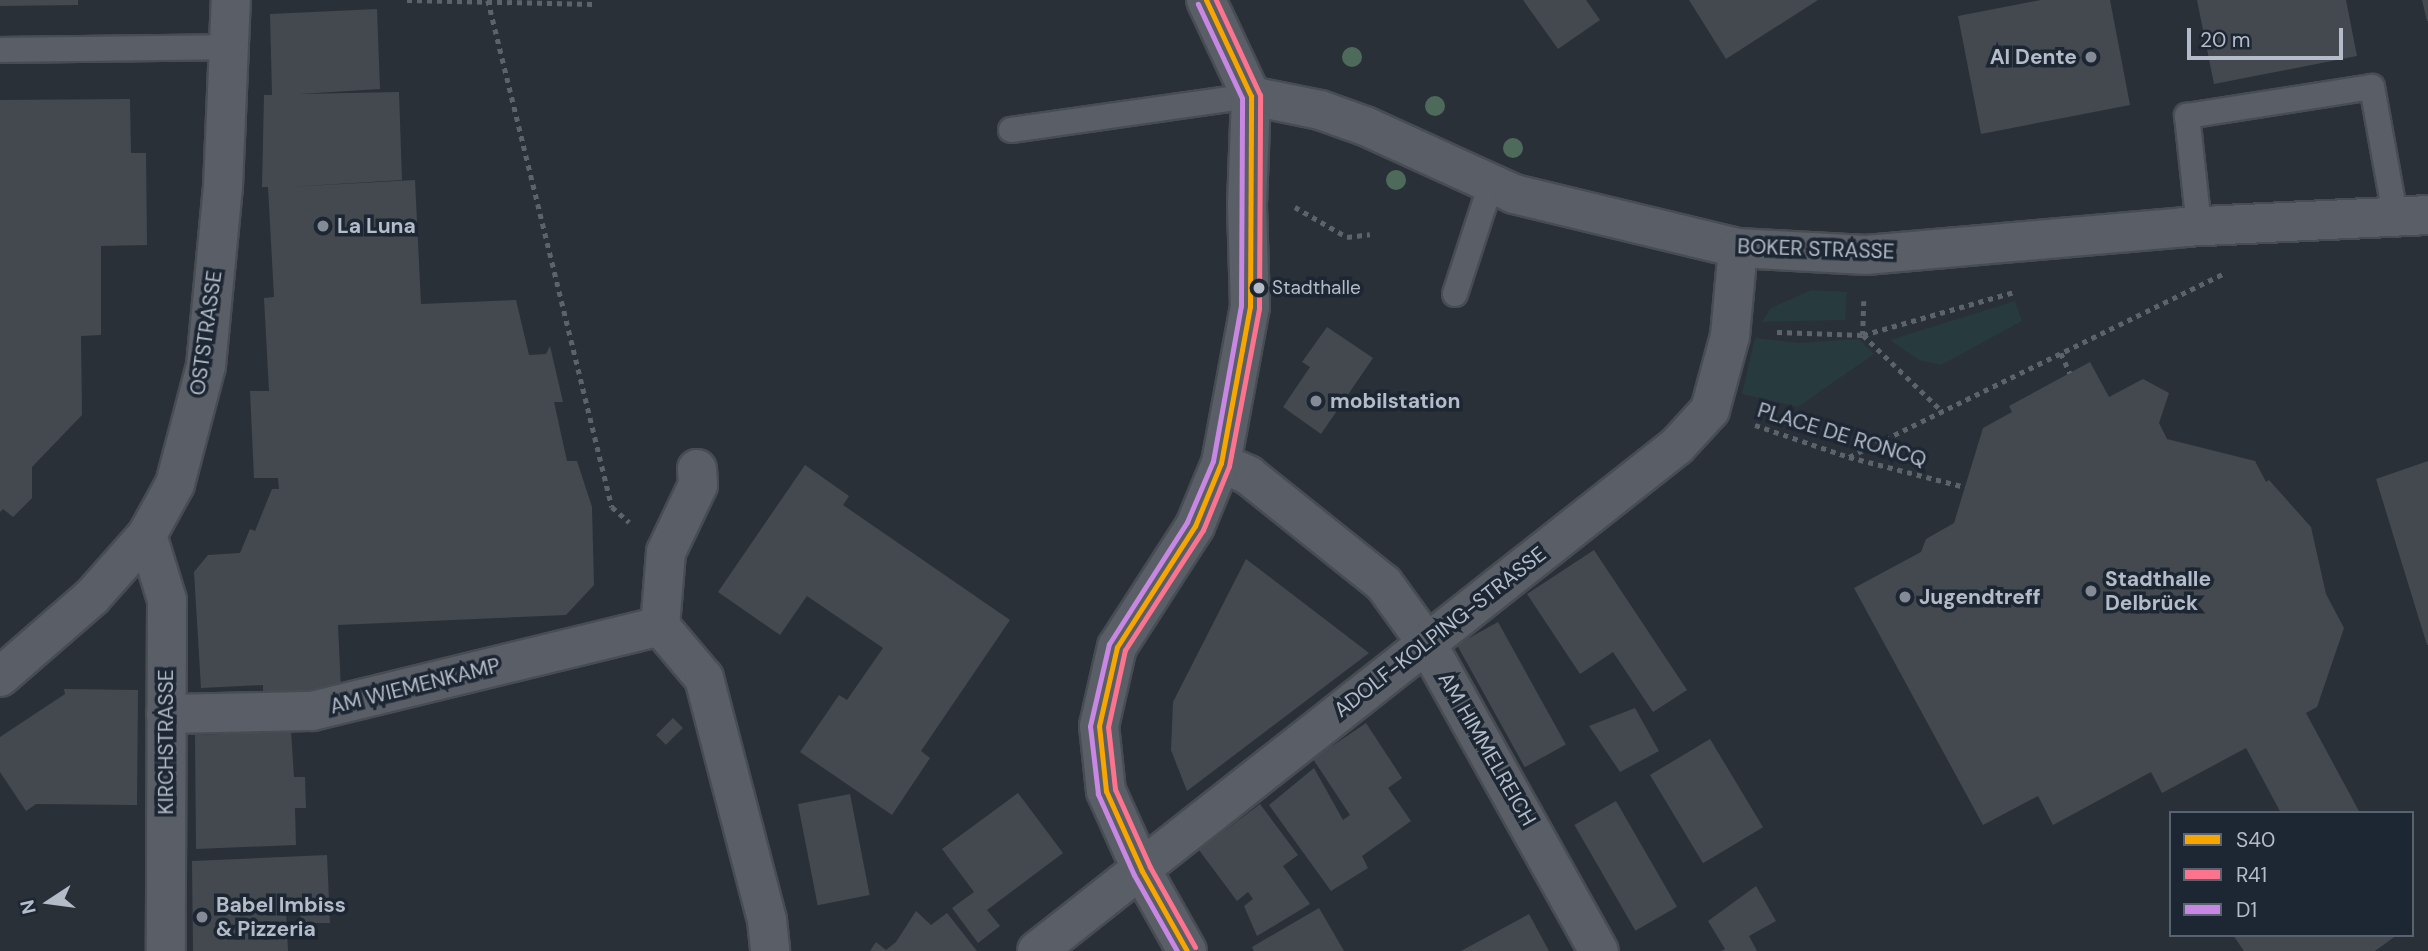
<!DOCTYPE html>
<meta charset="utf-8">
<style>
body{margin:0}
#map{position:relative;width:2428px;height:951px;overflow:hidden;background:#2a3038;font-family:"DM Sans",sans-serif}
div>[style]{position:absolute}
[style*='--x']{left:calc(var(--x)*1px);top:calc(var(--y)*1px);width:calc(var(--w)*1px);rotate:calc(var(--a)*1deg)}
.green>*{inset:0;background:#273a3e}
.building>*{inset:0;background:#444950;transform-origin:0 0}
.path>*{height:4.5px;margin-top:-2.25px;transform-origin:0;background:repeating-linear-gradient(90deg,#5d636a 0 5px,transparent 0 10px)}
.roads{filter:drop-shadow(2px 0 #484c53) drop-shadow(-2px 0 #484c53) drop-shadow(0 2px #484c53) drop-shadow(0 -2px #484c53)}
.service>*{height:24px;margin:-12px;padding:0 12px;transform-origin:12px;border-radius:12px;background:#5a5e66}
.minor>*{height:38px;margin:-19px;padding:0 19px;transform-origin:19px;border-radius:19px;background:#5a5e66}
.bus-1>*{height:5px;margin:-2.5px;padding:0 2.5px;transform-origin:2.5px;border-radius:2.5px;background:#f7a600}
.bus-2>*{height:5px;margin:-2.5px;padding:0 2.5px;transform-origin:2.5px;border-radius:2.5px;background:#fc738d}
.bus-3>*{height:5px;margin:-2.5px;padding:0 2.5px;transform-origin:2.5px;border-radius:2.5px;background:#c787e3}
.trees>*{width:20px;height:20px;margin:-10px;border-radius:50%;background:#4e6a5a}
.dots>*{width:19px;height:19px;translate:-50% -50%;box-sizing:border-box;border:4px solid #1d2633;border-radius:50%}
span{translate:-50% -50%;white-space:nowrap;text-align:center;line-height:1.15;-webkit-text-stroke:7px #1d2633;paint-order:stroke}
.bus-label{font-size:19px;color:#b4bcc9}
.left{translate:0 -50%;text-align:left}
.poi-label{font-size:21px;color:#b4bcc9;font-weight:700}
.right{translate:-100% -50%;text-align:right}
.street-label{font-size:21px;color:#b4bcc9}
.legend{position:absolute;left:2169px;top:811px;width:245px;height:126px;box-sizing:border-box;background:#1d2633;border:2px solid #59626f;margin:0;padding:9px 12px;list-style:none;font-size:21px;color:#b4bcc9}
.legend li{display:flex;align-items:center;gap:14px;height:35px}
.legend b{width:35px;border:2px solid #59626f}
.north{position:absolute;left:14px;top:867px;width:70px;height:70px;-webkit-text-stroke:5px #1d2633;paint-order:stroke;rotate:257deg;font-size:19px;font-weight:700;line-height:28px;text-align:center;color:#b4bcc9}
.north::after{content:'';display:block;margin:auto;width:24px;height:32px;background:#b4bcc9;clip-path:polygon(50% 0,100% 100%,50% 72%,0 100%)}
.scale{position:absolute;left:2187px;top:28px;width:156px;height:32px;box-sizing:border-box;border:4px solid #b4bcc9;border-top:0;padding-left:9px;font-size:21px;line-height:24px;white-space:nowrap;color:#b4bcc9;-webkit-text-stroke:5px #1d2633;paint-order:stroke}
</style>
<div id="map">
<div class="green">
<div style="clip-path:polygon(1811px 290px,1847px 292px,1845px 320px,1762px 322px,1771px 308px)"></div>
<div style="clip-path:polygon(2015px 301px,2022px 321px,1941px 365px,1919px 360px,1890px 340px)"></div>
<div style="clip-path:polygon(1755px 338px,1799px 343px,1859px 339px,1874px 354px,1798px 407px,1742px 394px)"></div>
</div>
<div class="building">
<div style="clip-path:polygon(0 0,78px 0,78px 5px,0 6px)"></div>
<div style="clip-path:polygon(1523px 0,1586px 0,1600px 20px,1558px 49px)"></div>
<div style="clip-path:polygon(1689px 0,1818px 0,1726px 59px)"></div>
<div style="clip-path:polygon(2041px 0,2110px 0,2130px 105px,1981px 134px,1958px 16px)"></div>
<div style="clip-path:polygon(2197px 0,2346px 0,2357px 56px,2214px 84px)"></div>
<div style="clip-path:polygon(2422px 0,2428px 0,2428px 21px,2427px 21px)"></div>
<div style="clip-path:polygon(377px 9px,380px 89px,299px 94px,399px 92px,402px 180px,288px 187px,415px 180px,421px 304px,516px 300px,529px 355px,546px 354px,550px 346px,563px 402px,554px 402px,567px 461px,577px 461px,592px 507px,594px 585px,566px 615px,338px 625px,341px 690px,263px 694px,263px 685px,201px 688px,194px 572px,208px 555px,240px 553px,250px 529px,255px 531px,272px 489px,279px 489px,278px 478px,254px 478px,250px 391px,269px 391px,264px 298px,274px 297px,268px 187px,262px 187px,264px 95px,272px 95px,270px 14px)"></div>
<div style="clip-path:polygon(130px 99px,131px 153px,146px 153px,147px 245px,101px 246px,101px 335px,81px 336px,82px 415px,32px 467px,32px 498px,13px 517px,3px 509px,0 512px,0 100px)"></div>
<div style="clip-path:polygon(1327px 327px,1373px 358px,1321px 434px,1283px 407px,1310px 367px,1302px 362px)"></div>
<div style="clip-path:polygon(2090px 362px,2109px 397px,2143px 379px,2169px 393px,2159px 423px,2167px 439px,2255px 461px,2266px 482px,2269px 480px,2311px 527px,2326px 594px,2344px 628px,2317px 707px,2306px 713px,2360px 813px,2281px 813px,2246px 748px,2162px 793px,2151px 772px,2053px 825px,2038px 796px,1983px 825px,1854px 588px,1921px 552px,1926px 539px,1954px 523px,1983px 428px,2012px 412px,2009px 406px)"></div>
<div style="clip-path:polygon(2428px 461px,2428px 645px,2427px 645px,2376px 479px)"></div>
<div style="clip-path:polygon(805px 465px,849px 496px,843px 505px,1010px 620px,921px 751px,930px 758px,892px 815px,800px 752px,839px 695px,847px 700px,883px 648px,807px 596px,780px 635px,718px 592px)"></div>
<div style="clip-path:polygon(1594px 550px,1687px 690px,1653px 712px,1613px 652px,1580px 674px,1527px 594px)"></div>
<div style="clip-path:polygon(1246px 559px,1369px 653px,1187px 791px,1171px 750px,1173px 702px)"></div>
<div style="left:1498px;top:622px;width:140px;height:47px;rotate:61deg"></div>
<div style="clip-path:polygon(64px 689px,138px 690px,137px 805px,36px 804px,26px 811px,0 772px,0 737px,65px 694px)"></div>
<div style="clip-path:polygon(1635px 708px,1659px 751px,1620px 772px,1589px 726px)"></div>
<div style="left:673px;top:718px;width:14px;height:24px;rotate:45deg"></div>
<div style="clip-path:polygon(1366px 723px,1402px 778px,1388px 788px,1411px 821px,1362px 856px,1368px 868px,1331px 891px,1269px 805px,1314px 768px,1343px 820px,1350px 815px,1313px 759px)"></div>
<div style="clip-path:polygon(291px 731px,294px 777px,305px 777px,306px 808px,295px 808px,296px 845px,196px 849px,195px 735px)"></div>
<div style="left:1710px;top:739px;width:103px;height:70px;rotate:59deg"></div>
<div style="clip-path:polygon(1018px 793px,1063px 853px,987px 910px,1000px 926px,978px 943px,952px 908px,974px 892px,942px 849px)"></div>
<div style="left:850px;top:794px;width:103px;height:53px;rotate:79deg"></div>
<div style="left:1616px;top:801px;width:122px;height:48px;rotate:60deg"></div>
<div style="clip-path:polygon(1260px 804px,1298px 855px,1283px 866px,1310px 904px,1257px 936px,1244px 906px,1253px 899px,1248px 892px,1237px 901px,1199px 850px)"></div>
<div style="clip-path:polygon(327px 855px,330px 923px,301px 923px,300px 912px,286px 912px,288px 951px,193px 951px,192px 861px)"></div>
<div style="clip-path:polygon(1756px 886px,1776px 921px,1749px 936px,1757px 951px,1721px 951px,1725px 949px,1708px 921px)"></div>
<div style="clip-path:polygon(1319px 908px,1344px 951px,1254px 951px,1252px 947px)"></div>
<div style="clip-path:polygon(916px 911px,931px 925px,947px 913px,977px 951px,870px 951px,876px 942px,886px 950px,896px 942px)"></div>
<div style="clip-path:polygon(1529px 914px,1549px 951px,1461px 951px)"></div>
<div style="clip-path:polygon(2233px 935px,2397px 935px,2375px 951px,2244px 951px)"></div>
</div>
<div class="path">
<div style="--x:407;--y:0;--w:186;--a:1.2"></div>
<div style="--x:488;--y:0;--w:522;--a:76.26"></div>
<div style="--x:612;--y:507;--w:23;--a:41"></div>
<div style="--x:1295;--y:207;--w:60;--a:30"></div>
<div style="--x:1347;--y:237;--w:23;--a:-7"></div>
<div style="--x:1864;--y:301;--w:34;--a:92"></div>
<div style="--x:1863;--y:335;--w:110;--a:43.9"></div>
<div style="--x:1777;--y:332;--w:86;--a:2"></div>
<div style="--x:1863;--y:335;--w:157;--a:-15.9"></div>
<div style="--x:2061;--y:353;--w:22;--a:66"></div>
<div style="--x:1755;--y:425;--w:99;--a:18.8"></div>
<div style="--x:1849;--y:457;--w:120;--a:14.5"></div>
<div style="--x:1849;--y:457;--w:416;--a:-26.1"></div>
</div>
<div class="roads">
<div class="service">
<div style="--x:0;--y:50;--w:230;--a:-0.7"></div>
<div style="--x:1011;--y:130;--w:242;--a:-8.1"></div>
<div style="--x:2199;--y:226;--w:111;--a:-96.2"></div>
<div style="--x:2187;--y:116;--w:187;--a:-8.9"></div>
<div style="--x:2372;--y:87;--w:130;--a:79.8"></div>
<div style="--x:1455;--y:294;--w:116;--a:-71.9"></div>
</div>
<div class="minor">
<div style="--x:1251;--y:96;--w:70;--a:11.5"></div>
<div style="--x:1320;--y:110;--w:48;--a:19.6"></div>
<div style="--x:1365;--y:126;--w:164;--a:24.5"></div>
<div style="--x:1514;--y:194;--w:230;--a:13.6"></div>
<div style="--x:1738;--y:248;--w:128;--a:3.1"></div>
<div style="--x:1866;--y:255;--w:319;--a:-5"></div>
<div style="--x:2184;--y:227;--w:244;--a:-2.8"></div>
<div style="--x:1221;--y:463;--w:30;--a:24"></div>
<div style="--x:1248;--y:475;--w:174;--a:38.7"></div>
<div style="--x:1384;--y:584;--w:72;--a:54.1"></div>
<div style="--x:1426;--y:642;--w:354;--a:60.8"></div>
<div style="--x:697;--y:469;--w:16;--a:86"></div>
<div style="--x:698;--y:485;--w:74;--a:115.5"></div>
<div style="--x:666;--y:552;--w:74;--a:94.6"></div>
<div style="--x:660;--y:626;--w:68;--a:49.8"></div>
<div style="--x:704;--y:678;--w:250;--a:75.4"></div>
<div style="--x:767;--y:920;--w:31;--a:84"></div>
<div style="--x:147;--y:535;--w:68;--a:72.9"></div>
<div style="--x:167;--y:600;--w:351;--a:90.2"></div>
<div style="--x:0;--y:677;--w:122;--a:-41"></div>
<div style="--x:92;--y:597;--w:83;--a:-48.4"></div>
<div style="--x:147;--y:535;--w:58;--a:-61.2"></div>
<div style="--x:175;--y:484;--w:122;--a:-75.3"></div>
<div style="--x:206;--y:366;--w:180;--a:-84.6"></div>
<div style="--x:223;--y:187;--w:187;--a:-87.6"></div>
<div style="--x:166;--y:714;--w:146;--a:-1.2"></div>
<div style="--x:312;--y:711;--w:358;--a:-13.7"></div>
<div style="--x:1037;--y:951;--w:815;--a:-38.28"></div>
<div style="--x:1677;--y:446;--w:49;--a:-47.5"></div>
<div style="--x:1710;--y:410;--w:77;--a:-74.9"></div>
<div style="--x:1730;--y:336;--w:88;--a:-84.8"></div>
<div style="--x:1187;--y:951;--w:92;--a:-119.4"></div>
<div style="--x:1142;--y:871;--w:88;--a:-114.2"></div>
<div style="--x:1106;--y:791;--w:65;--a:-96.1"></div>
<div style="--x:1099;--y:726;--w:81;--a:-77.2"></div>
<div style="--x:1117;--y:647;--w:144;--a:-57.2"></div>
<div style="--x:1195;--y:526;--w:68;--a:-67.6"></div>
<div style="--x:1221;--y:463;--w:159;--a:-79.5"></div>
<div style="--x:1250;--y:307;--w:102;--a:-91.7"></div>
<div style="--x:1247;--y:205;--w:109;--a:-87.9"></div>
<div style="--x:1251;--y:96;--w:106;--a:-115.1"></div>
</div>
</div>
<div class="bus-1">
<div style="--x:1187;--y:951;--w:92;--a:-119.4"></div>
<div style="--x:1142;--y:871;--w:88;--a:-114.2"></div>
<div style="--x:1106;--y:791;--w:65;--a:-96.1"></div>
<div style="--x:1099;--y:726;--w:81;--a:-77.2"></div>
<div style="--x:1117;--y:647;--w:144;--a:-57.2"></div>
<div style="--x:1195;--y:526;--w:68;--a:-67.6"></div>
<div style="--x:1221;--y:463;--w:159;--a:-79.5"></div>
<div style="--x:1250;--y:307;--w:211;--a:-89.7"></div>
<div style="--x:1251;--y:96;--w:106;--a:-115.1"></div>
</div>
<div class="bus-2">
<div style="--x:1195;--y:947;--w:92;--a:-119.4"></div>
<div style="--x:1150;--y:867;--w:85;--a:-114.2"></div>
<div style="--x:1115;--y:789;--w:62;--a:-96.4"></div>
<div style="--x:1108;--y:727;--w:79;--a:-77.6"></div>
<div style="--x:1125;--y:650;--w:143;--a:-57"></div>
<div style="--x:1203;--y:530;--w:69;--a:-67.9"></div>
<div style="--x:1229;--y:466;--w:160;--a:-79.2"></div>
<div style="--x:1259;--y:309;--w:214;--a:-89.7"></div>
<div style="--x:1260;--y:95;--w:105;--a:-114.9"></div>
</div>
<div class="bus-3">
<div style="--x:1177;--y:951;--w:87;--a:-119.5"></div>
<div style="--x:1134;--y:875;--w:89;--a:-114"></div>
<div style="--x:1098;--y:794;--w:68;--a:-96.7"></div>
<div style="--x:1090;--y:726;--w:84;--a:-77"></div>
<div style="--x:1109;--y:644;--w:145;--a:-57.4"></div>
<div style="--x:1187;--y:522;--w:66;--a:-66.9"></div>
<div style="--x:1213;--y:461;--w:158;--a:-79.8"></div>
<div style="--x:1241;--y:306;--w:208;--a:-89.7"></div>
<div style="--x:1242;--y:98;--w:104;--a:-115.1"></div>
</div>
<div class="trees">
<div style="left:1352px;top:57px"></div>
<div style="left:1435px;top:106px"></div>
<div style="left:1513px;top:148px"></div>
<div style="left:1396px;top:180px"></div>
</div>
<div class="dots">
<div style="left:2091px;top:57px;background:#848b96"></div>
<div style="left:323px;top:226px;background:#848b96"></div>
<div style="left:1259px;top:288px;background:#b4bcc9"></div>
<div style="left:1316px;top:401px;background:#848b96"></div>
<div style="left:2091px;top:591px;background:#848b96"></div>
<div style="left:1905px;top:597px;background:#848b96"></div>
<div style="left:202px;top:917px;background:#848b96"></div>
</div>
<div class="bus-label">
<span class="left" style="left:1272px;top:288px">Stadthalle</span>
</div>
<div class="poi-label">
<span class="right" style="left:2077px;top:57px">Al Dente</span>
<span class="left" style="left:337px;top:226px">La Luna</span>
<span class="left" style="left:1330px;top:401px">mobilstation</span>
<span class="left" style="left:2105px;top:591px">Stadthalle<br>Delbrück</span>
<span class="left" style="left:1919px;top:597px">Jugendtreff</span>
<span class="left" style="left:216px;top:917px">Babel Imbiss<br>&amp; Pizzeria</span>
</div>
<div class="street-label">
<span style="left:1816px;top:249px;rotate:2deg">BOKER STRASSE</span>
<span style="left:206px;top:333px;rotate:-82deg">OSTSTRASSE</span>
<span style="left:1842px;top:435px;rotate:17deg">PLACE DE RONCQ</span>
<span style="left:1440px;top:632px;rotate:-38deg">ADOLF-KOLPING-STRASSE</span>
<span style="left:415px;top:686px;rotate:-14deg">AM WIEMENKAMP</span>
<span style="left:166px;top:742px;rotate:-90deg">KIRCHSTRASSE</span>
<span style="left:1487px;top:749px;rotate:60deg">AM HIMMELREICH</span>
</div>
<ul class="legend">
<li><b style="height:9px;background:#f7a600"></b>S40</li>
<li><b style="height:9px;background:#fc738d"></b>R41</li>
<li><b style="height:9px;background:#c787e3"></b>D1</li>
</ul>
<div class="north">N</div>
<div class="scale">20 m</div>
</div>
